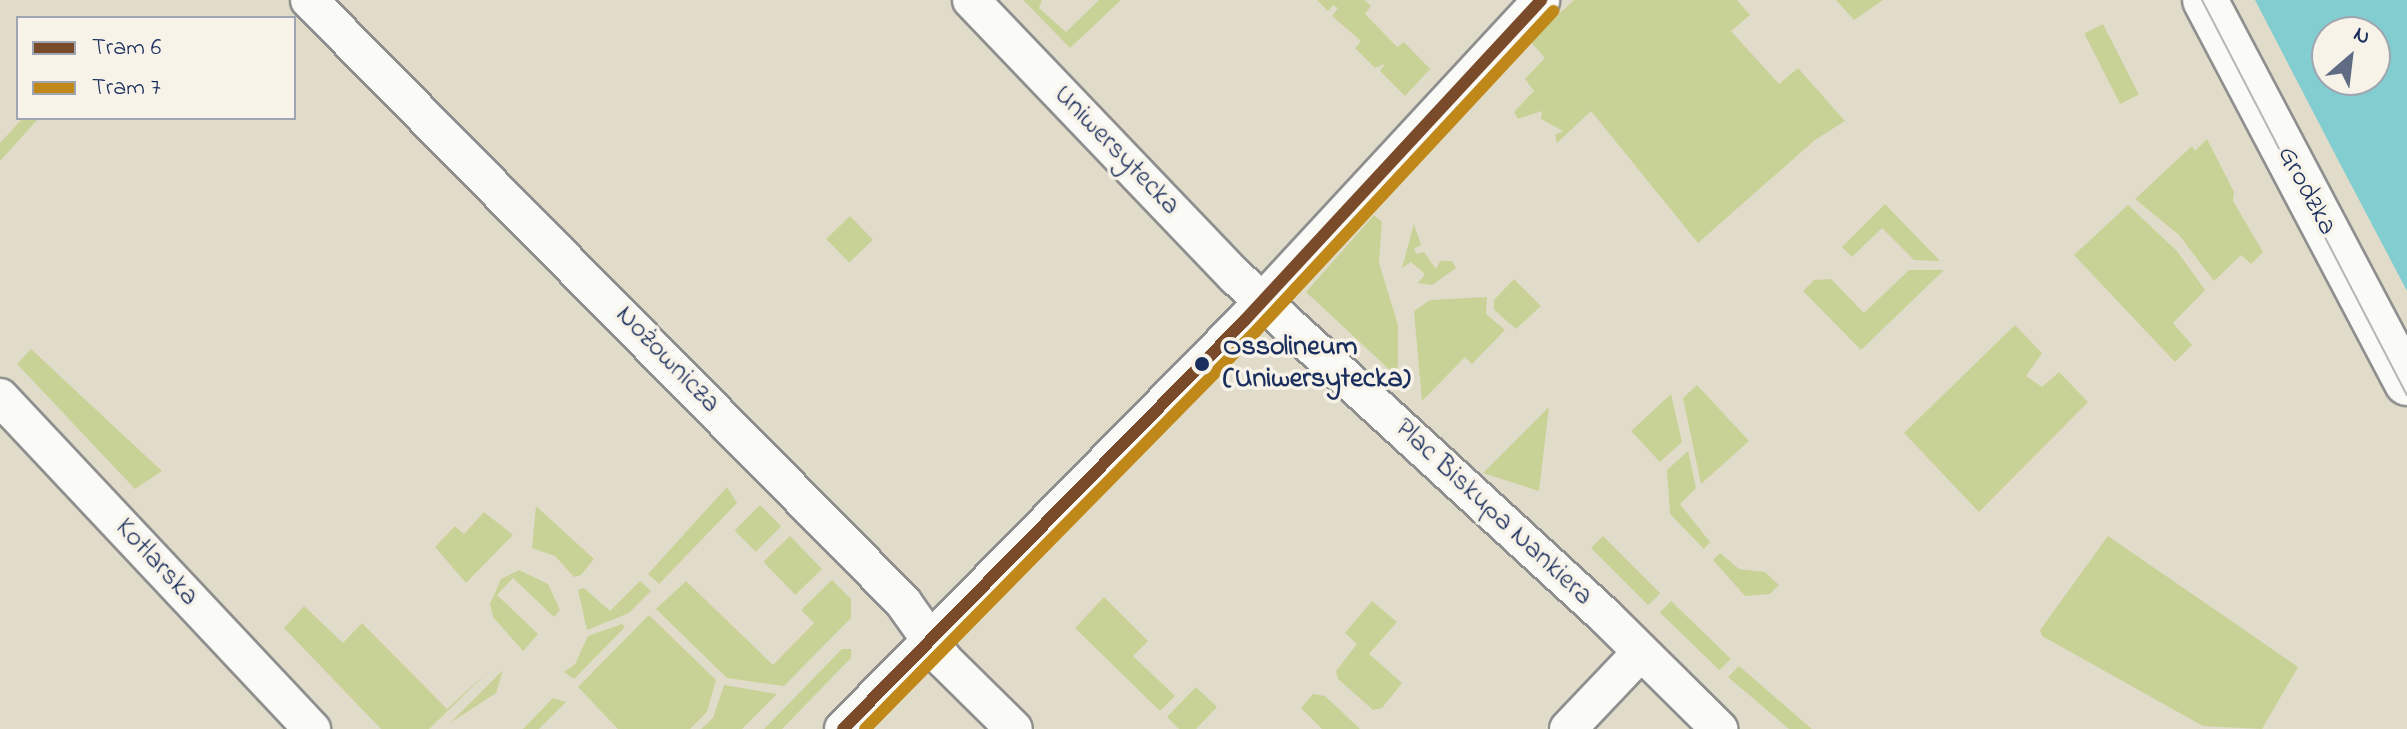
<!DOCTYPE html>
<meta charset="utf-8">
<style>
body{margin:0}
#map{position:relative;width:2407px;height:729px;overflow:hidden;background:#e1dcca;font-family:"Indie Flower",sans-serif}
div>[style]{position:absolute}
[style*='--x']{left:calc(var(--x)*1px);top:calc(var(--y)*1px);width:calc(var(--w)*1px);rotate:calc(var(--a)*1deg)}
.green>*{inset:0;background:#c8d297;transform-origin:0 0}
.water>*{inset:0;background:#82cdd0}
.roads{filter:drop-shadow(2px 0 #8e8f8e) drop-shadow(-2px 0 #8e8f8e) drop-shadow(0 2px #8e8f8e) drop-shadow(0 -2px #8e8f8e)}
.minor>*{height:36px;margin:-18px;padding:0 18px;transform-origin:18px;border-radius:18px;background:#fafaf7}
.tertiary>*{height:44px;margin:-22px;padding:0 22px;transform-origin:22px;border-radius:22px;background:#fafaf7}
.tram>*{height:2px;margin:-1px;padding:0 1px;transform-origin:1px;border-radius:1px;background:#b5b7b9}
.tram-1>*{height:12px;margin:-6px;padding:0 6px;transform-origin:6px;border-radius:6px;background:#7a4b2a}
.tram-2>*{height:12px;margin:-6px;padding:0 6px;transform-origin:6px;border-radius:6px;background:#c08818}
.dots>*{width:22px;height:22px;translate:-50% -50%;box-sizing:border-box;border:4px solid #f7f3e8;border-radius:50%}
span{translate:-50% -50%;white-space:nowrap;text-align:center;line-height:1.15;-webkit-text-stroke:7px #f7f3e8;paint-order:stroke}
.street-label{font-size:28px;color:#1b2f5e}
.stop-label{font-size:28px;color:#1b2f5e;font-weight:700}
.left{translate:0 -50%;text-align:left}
.legend{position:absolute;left:16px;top:16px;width:280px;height:104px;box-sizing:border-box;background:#f7f3e8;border:2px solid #9fa5b1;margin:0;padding:10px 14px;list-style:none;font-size:24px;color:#1b2f5e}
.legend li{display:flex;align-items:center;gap:16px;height:40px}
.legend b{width:40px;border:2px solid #9fa5b1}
.north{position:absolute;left:2311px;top:16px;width:80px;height:80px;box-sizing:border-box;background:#f7f3e8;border:2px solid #9fa5b1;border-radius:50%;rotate:28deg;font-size:22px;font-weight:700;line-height:32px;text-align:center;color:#1b2f5e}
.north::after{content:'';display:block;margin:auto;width:28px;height:36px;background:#606c84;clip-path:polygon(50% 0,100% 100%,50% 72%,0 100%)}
</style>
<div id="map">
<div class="green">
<div style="clip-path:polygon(1023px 0,1042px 0,1039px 8px,1066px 32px,1099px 0,1121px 0,1070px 48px)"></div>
<div style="clip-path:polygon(1317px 0,1364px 0,1371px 6px,1365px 14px,1397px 47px,1404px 42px,1430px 69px,1405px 96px,1380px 71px,1385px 64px,1375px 68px,1355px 48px,1361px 41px,1332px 16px,1338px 8px,1333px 5px,1328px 11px)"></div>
<div style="clip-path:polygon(1574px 0,1737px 0,1750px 15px,1731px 31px,1779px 84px,1798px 68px,1845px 121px,1815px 140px,1698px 243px,1591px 111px,1557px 143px,1555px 135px,1563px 131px,1541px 119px,1542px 111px,1518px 119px,1514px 112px,1534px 91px,1525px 79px,1545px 58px,1530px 41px)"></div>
<div style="clip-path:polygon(1836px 0,1883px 0,1854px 20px)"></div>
<div style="left:2103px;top:24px;width:79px;height:21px;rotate:63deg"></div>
<div style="clip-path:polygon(23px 118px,39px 118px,0 161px,0 143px)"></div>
<div style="clip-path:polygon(2207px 139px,2234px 192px,2233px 201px,2263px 252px,2251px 264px,2241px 255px,2214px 281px,2179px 235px,2135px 199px,2192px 146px,2195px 151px)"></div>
<div style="clip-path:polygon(1885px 204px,1940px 261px,1914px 260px,1882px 228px,1852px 257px,1842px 247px)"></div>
<div style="clip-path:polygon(2128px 205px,2177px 251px,2205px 290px,2173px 323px,2192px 345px,2175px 362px,2074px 255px)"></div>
<div style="clip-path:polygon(1374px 215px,1382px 222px,1379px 263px,1398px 325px,1398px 366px,1393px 373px,1306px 292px)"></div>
<div style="left:850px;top:216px;width:33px;height:33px;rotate:46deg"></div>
<div style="clip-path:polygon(1414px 224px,1421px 245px,1414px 249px,1416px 254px,1424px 252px,1436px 269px,1440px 261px,1452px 261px,1456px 268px,1432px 285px,1418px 283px,1425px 274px,1411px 262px,1402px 268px)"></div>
<div style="clip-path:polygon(1909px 270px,1944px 270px,1861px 350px,1803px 291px,1814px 280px,1831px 279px,1864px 313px)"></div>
<div style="clip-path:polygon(1514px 279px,1541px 306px,1516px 329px,1494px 310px,1494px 300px)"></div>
<div style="clip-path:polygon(1487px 297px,1486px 314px,1505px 330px,1472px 364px,1465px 357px,1422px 401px,1414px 311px,1430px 300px)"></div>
<div style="clip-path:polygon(2015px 325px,2042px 353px,2026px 376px,2042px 387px,2059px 372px,2088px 402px,1979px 512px,1904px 433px)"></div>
<div style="clip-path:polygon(31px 349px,121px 433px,162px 471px,135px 489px,17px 364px)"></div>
<div style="clip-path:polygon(1697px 385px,1749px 441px,1701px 484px,1683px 398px)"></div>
<div style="clip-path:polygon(1671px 394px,1682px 442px,1660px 462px,1631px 431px)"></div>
<div style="clip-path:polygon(1549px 407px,1539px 491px,1483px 473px)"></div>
<div style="clip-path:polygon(1688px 451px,1696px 488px,1680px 504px,1710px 542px,1704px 549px,1670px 514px,1667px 470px)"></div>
<div style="clip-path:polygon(727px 487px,737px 503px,659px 584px,648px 574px)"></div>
<div style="left:760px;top:505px;width:30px;height:36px;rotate:45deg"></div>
<div style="clip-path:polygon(536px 506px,594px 559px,581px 575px,574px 577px,555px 556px,532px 548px)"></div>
<div style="clip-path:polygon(484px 512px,513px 535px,466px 583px,435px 547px,455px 526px,464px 534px)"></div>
<div style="left:790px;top:536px;width:46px;height:37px;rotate:46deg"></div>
<div style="left:1603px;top:536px;width:81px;height:17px;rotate:45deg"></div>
<div style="clip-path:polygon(2108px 536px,2298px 667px,2262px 729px,2203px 726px,2042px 636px,2040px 630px)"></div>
<div style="clip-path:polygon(1720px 553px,1739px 569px,1765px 572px,1779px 585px,1770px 594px,1745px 596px,1713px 560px)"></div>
<div style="clip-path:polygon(519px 570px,548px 584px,560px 610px,554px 617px,513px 578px,497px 595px,538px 634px,523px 651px,493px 617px,490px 604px,501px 579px)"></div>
<div style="clip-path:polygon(832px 580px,851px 599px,851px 618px,784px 686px,727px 678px,656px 609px,686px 581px,773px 665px,814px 623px,801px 610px)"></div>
<div style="clip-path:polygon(640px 581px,651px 591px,629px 613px,587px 630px,578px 590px,584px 588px,610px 611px)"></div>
<div style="clip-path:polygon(1104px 597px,1148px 641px,1133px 656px,1175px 696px,1160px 711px,1075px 628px)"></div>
<div style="clip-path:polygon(1372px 601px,1397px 622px,1369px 654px,1402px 683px,1382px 708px,1373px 710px,1338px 679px,1336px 671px,1357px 644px,1345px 633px)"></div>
<div style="left:1671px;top:601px;width:83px;height:16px;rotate:44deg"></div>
<div style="clip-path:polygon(304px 606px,343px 643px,362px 623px,447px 709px,492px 668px,429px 729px,381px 729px,284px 628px)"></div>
<div style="clip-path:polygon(649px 615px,716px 680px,707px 712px,690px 729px,618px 729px,578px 687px)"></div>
<div style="clip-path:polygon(622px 624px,625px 627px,574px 679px,564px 672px,575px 664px,588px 636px)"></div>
<div style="clip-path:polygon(842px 649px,851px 649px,851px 658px,782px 729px,764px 729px)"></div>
<div style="clip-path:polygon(1739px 666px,1812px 729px,1789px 729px,1728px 677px)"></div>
<div style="clip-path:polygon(503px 670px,496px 693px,450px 723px)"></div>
<div style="clip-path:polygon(724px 685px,777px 694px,742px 729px,701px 729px,713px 718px)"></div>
<div style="clip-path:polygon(1196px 687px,1217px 707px,1196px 729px,1179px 729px,1167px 717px)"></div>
<div style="clip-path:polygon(1313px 694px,1325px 696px,1360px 729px,1322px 729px,1301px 708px)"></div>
<div style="clip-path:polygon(553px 698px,566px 702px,539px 729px,523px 729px)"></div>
</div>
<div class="water">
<div style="clip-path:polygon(evenodd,2255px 0,2407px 0,2407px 291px,2337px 158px,2255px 0,2327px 32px,2375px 32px,2375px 80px,2327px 80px,2327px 32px)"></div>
</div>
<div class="roads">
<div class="minor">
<div style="--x:309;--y:0;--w:846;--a:45.38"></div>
<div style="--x:903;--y:602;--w:71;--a:54.7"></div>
<div style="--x:944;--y:660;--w:98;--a:44.6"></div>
<div style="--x:971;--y:0;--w:382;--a:46.3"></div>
<div style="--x:1235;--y:276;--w:502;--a:42.58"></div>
<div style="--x:1605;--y:616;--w:161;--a:44.7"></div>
<div style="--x:0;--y:397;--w:456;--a:46.8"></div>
<div style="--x:843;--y:729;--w:573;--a:-45.49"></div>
<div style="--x:1245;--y:320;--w:436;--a:-47.2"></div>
<div style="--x:1568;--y:729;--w:106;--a:-46.5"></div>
</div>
<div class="tertiary">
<div style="--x:2205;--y:0;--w:433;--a:62.2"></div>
</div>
</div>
<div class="tram">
<div style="--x:2202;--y:0;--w:445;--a:62.6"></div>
</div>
<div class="tram-1">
<div style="--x:843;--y:729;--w:573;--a:-45.49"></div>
<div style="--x:1245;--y:320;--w:436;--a:-47.2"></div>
</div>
<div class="tram-2">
<div style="--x:865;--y:729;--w:558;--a:-45.51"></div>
<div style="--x:1256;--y:331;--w:437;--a:-47.1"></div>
</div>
<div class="dots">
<div style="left:1202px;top:364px;background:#1b2f5e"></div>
</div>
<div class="street-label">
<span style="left:1116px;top:151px;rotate:46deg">Uniwersytecka</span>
<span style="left:2306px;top:191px;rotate:62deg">Grodzka</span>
<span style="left:667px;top:360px;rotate:46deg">Nożownicza</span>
<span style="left:1493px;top:513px;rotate:43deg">Plac Biskupa Nankiera</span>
<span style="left:156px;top:563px;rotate:47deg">Kotlarska</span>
</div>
<div class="stop-label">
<span class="left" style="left:1223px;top:364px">Ossolineum<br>(Uniwersytecka)</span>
</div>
<ul class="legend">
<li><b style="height:10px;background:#7a4b2a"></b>Tram 6</li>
<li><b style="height:10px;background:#c08818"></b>Tram 7</li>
</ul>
<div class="north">N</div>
</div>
